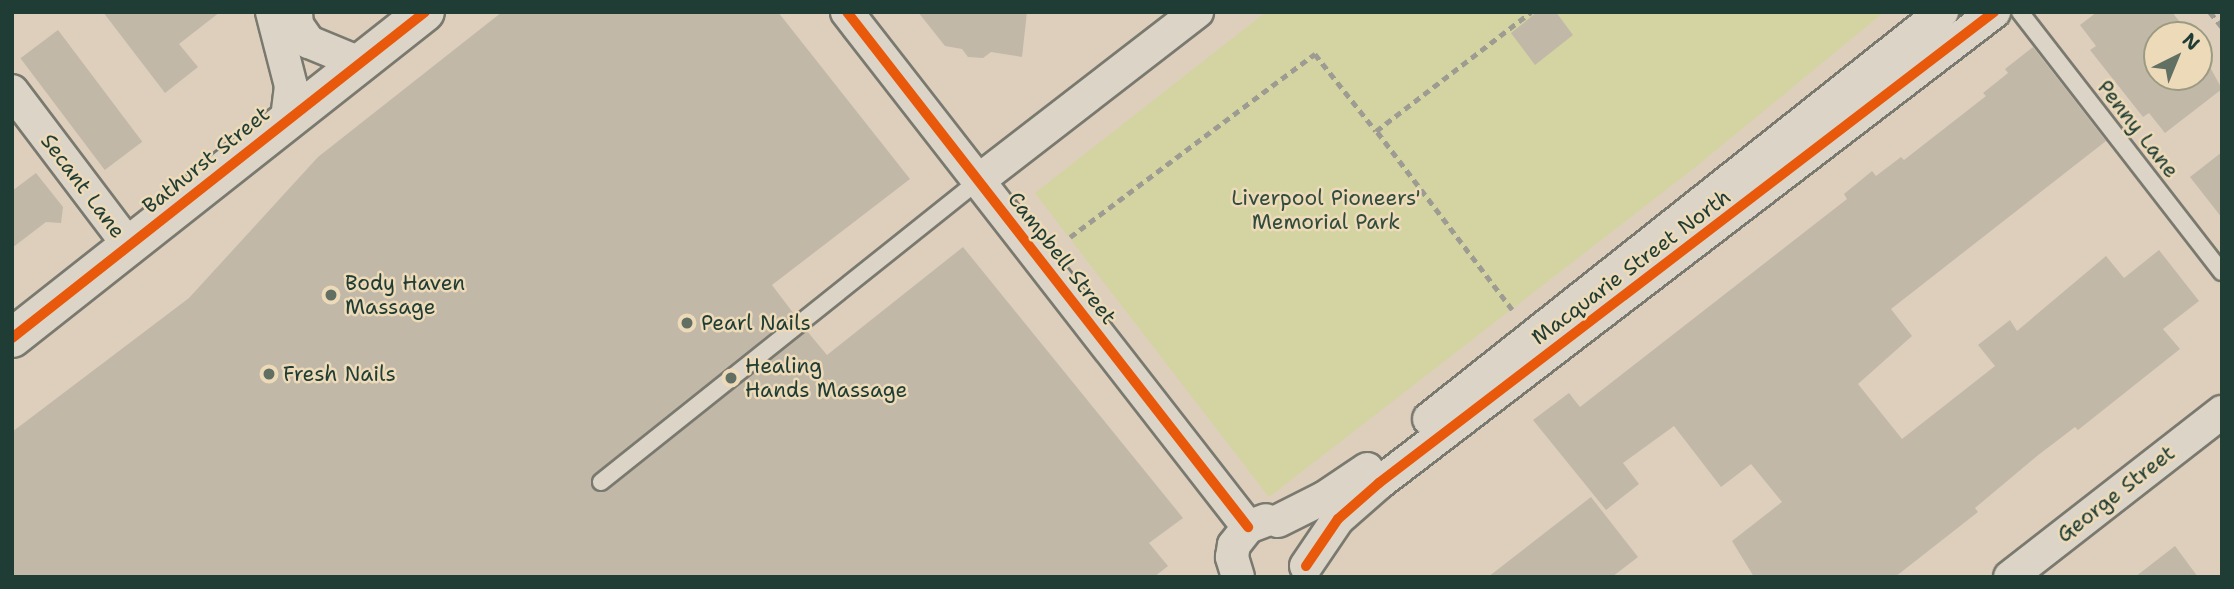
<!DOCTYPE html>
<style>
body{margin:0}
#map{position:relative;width:2234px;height:589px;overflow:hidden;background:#ddcfbc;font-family:"Shantell Sans",sans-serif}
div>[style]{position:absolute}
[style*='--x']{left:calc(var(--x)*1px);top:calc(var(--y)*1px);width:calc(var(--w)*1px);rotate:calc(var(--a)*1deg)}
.green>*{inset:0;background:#d3d4a1}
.building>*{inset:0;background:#c2b8a8;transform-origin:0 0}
.path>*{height:4.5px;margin-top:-2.25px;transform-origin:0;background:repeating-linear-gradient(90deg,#9e9c92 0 7px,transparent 0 12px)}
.roads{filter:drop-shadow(2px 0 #7a796f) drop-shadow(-2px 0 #7a796f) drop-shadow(0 2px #7a796f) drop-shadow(0 -2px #7a796f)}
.lane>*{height:16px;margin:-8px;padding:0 8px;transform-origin:8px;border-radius:8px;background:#dcd4c7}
.street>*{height:32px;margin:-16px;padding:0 16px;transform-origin:16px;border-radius:16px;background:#dcd4c7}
.secondary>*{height:38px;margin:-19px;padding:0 19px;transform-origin:19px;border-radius:19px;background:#dcd4c7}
.cycleway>*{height:10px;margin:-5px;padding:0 5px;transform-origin:5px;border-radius:5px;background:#e8590c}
.dots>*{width:19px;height:19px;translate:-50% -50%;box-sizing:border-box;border:4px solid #eddab8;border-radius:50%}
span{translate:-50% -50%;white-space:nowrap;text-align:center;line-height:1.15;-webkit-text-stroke:5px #eddab8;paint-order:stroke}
.street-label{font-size:21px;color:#1f3d34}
.park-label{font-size:21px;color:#304c3d}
.poi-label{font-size:21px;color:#1f3d34}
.left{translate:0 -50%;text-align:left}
.frame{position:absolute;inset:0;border:14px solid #1f3d34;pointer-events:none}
.north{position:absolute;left:2143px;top:21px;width:70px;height:70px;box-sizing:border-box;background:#eddab8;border:2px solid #9b9b83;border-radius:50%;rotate:43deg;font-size:19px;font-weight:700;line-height:28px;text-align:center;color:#1f3d34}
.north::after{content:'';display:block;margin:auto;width:24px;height:32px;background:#627064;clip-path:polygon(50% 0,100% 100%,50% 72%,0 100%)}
</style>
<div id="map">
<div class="green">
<div style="clip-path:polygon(1266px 12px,1884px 12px,1698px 165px,1269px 497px,1035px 193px)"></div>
</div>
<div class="building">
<div style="clip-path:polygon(103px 12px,220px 12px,179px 44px,198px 67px,165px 93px)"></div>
<div style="clip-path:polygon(502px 12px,778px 12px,910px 179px,772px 285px,794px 314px,594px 474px,593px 489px,608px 490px,807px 331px,827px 355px,963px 247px,1183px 518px,1149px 543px,1168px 566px,1154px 577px,12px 577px,12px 432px,189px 298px,318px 157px)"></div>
<div style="clip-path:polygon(918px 12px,1027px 12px,1022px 57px,991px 52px,983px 58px,968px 57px,962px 49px,945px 46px)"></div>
<div style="clip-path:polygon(1537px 12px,1556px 12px,1573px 35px,1535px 65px,1511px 33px)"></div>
<div style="clip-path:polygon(2097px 12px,2172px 12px,2190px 35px,2157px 35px,2157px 77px,2199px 77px,2199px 47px,2222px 89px,2165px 133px,2149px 113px,2143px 117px,2090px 50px,2096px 46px,2080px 25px)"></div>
<div style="left:58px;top:30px;width:140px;height:47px;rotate:53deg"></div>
<div style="clip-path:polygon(2033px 47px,2106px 141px,1891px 309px,1912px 336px,1858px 384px,1902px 439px,1995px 366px,1978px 345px,2010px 320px,2017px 331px,2106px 256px,2124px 278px,2159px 250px,2199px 301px,2163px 329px,2180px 349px,2078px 430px,2075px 427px,2037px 456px,1975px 508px,1978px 512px,1895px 577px,1754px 577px,1732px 541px,1782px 502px,1751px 464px,1721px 487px,1674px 426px,1623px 463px,1639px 484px,1606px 510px,1533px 420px,1569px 393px,1580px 407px,1847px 199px,1844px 194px,1872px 171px,1876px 176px,1901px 157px,1904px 160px,1986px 96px,1983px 93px,2008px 73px,2005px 69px)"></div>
<div style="clip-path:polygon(2222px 152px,2222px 218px,2190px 177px)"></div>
<div style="clip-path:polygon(36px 173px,63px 207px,61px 223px,46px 222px,12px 248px,12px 191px)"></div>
<div style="clip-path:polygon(1591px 497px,1638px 557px,1612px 577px,1488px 577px)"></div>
<div style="clip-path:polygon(2175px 546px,2198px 577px,2135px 577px)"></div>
</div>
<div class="path">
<div style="--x:2210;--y:12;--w:19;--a:51"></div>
<div style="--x:1070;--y:237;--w:306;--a:-36.8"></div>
<div style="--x:1315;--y:54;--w:98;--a:51.6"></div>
<div style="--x:1512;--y:310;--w:225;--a:-127.2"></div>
<div style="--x:1376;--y:131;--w:195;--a:-37.5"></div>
</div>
<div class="roads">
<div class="lane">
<div style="--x:2020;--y:12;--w:329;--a:52.2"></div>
<div style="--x:601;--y:482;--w:482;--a:-38.6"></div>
</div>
<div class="street">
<div style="--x:272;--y:12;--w:76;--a:75.6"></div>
<div style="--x:291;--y:86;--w:34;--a:97"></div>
<div style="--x:296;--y:12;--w:13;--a:86"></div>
<div style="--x:297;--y:25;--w:21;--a:55"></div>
<div style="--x:309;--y:42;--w:55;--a:22.4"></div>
<div style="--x:847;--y:12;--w:653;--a:52.09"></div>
<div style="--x:12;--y:91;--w:196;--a:52.9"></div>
<div style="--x:978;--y:181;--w:277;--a:-37.7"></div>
<div style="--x:1429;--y:419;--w:655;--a:-38.43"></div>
<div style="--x:1278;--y:521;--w:51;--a:-26.6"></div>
<div style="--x:1324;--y:498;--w:52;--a:-34"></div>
<div style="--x:1306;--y:566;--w:57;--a:-55.8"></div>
<div style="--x:1338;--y:519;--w:55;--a:-41.3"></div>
<div style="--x:1379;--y:483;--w:775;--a:-37.45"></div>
<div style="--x:1238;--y:577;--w:21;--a:-107"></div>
<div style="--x:1232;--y:557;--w:12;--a:-81"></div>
<div style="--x:1234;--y:545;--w:23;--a:-52"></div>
<div style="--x:1248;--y:527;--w:19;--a:-21"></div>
<div style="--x:2010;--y:577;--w:269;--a:-37.9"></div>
</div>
<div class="secondary">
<div style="--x:12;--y:338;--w:526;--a:-38.29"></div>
</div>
</div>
<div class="cycleway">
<div style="--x:847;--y:12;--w:653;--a:52.09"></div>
<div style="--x:12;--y:338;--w:526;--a:-38.29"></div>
<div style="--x:1306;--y:566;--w:57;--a:-55.8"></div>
<div style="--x:1338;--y:519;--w:55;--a:-41.3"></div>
<div style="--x:1379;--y:483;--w:775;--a:-37.45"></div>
</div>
<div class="dots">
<div style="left:331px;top:295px;background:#627064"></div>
<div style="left:687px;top:323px;background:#627064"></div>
<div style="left:269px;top:374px;background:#627064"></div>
<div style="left:731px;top:378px;background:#627064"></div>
</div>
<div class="street-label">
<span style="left:2138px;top:129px;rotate:52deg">Penny Lane</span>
<span style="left:206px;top:160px;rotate:-39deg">Bathurst Street</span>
<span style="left:83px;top:186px;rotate:53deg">Secant Lane</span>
<span style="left:1062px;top:258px;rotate:52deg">Campbell Street</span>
<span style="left:1631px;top:267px;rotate:-37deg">Macquarie Street North</span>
<span style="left:2116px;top:494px;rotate:-38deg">George Street</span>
</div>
<div class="park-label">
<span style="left:1326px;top:210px">Liverpool Pioneers'<br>Memorial Park</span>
</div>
<div class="poi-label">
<span class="left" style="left:345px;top:295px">Body Haven<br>Massage</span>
<span class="left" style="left:701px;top:323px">Pearl Nails</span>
<span class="left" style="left:745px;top:378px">Healing<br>Hands Massage</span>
<span class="left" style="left:283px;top:374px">Fresh Nails</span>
</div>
<div class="frame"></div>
<div class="north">N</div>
</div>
